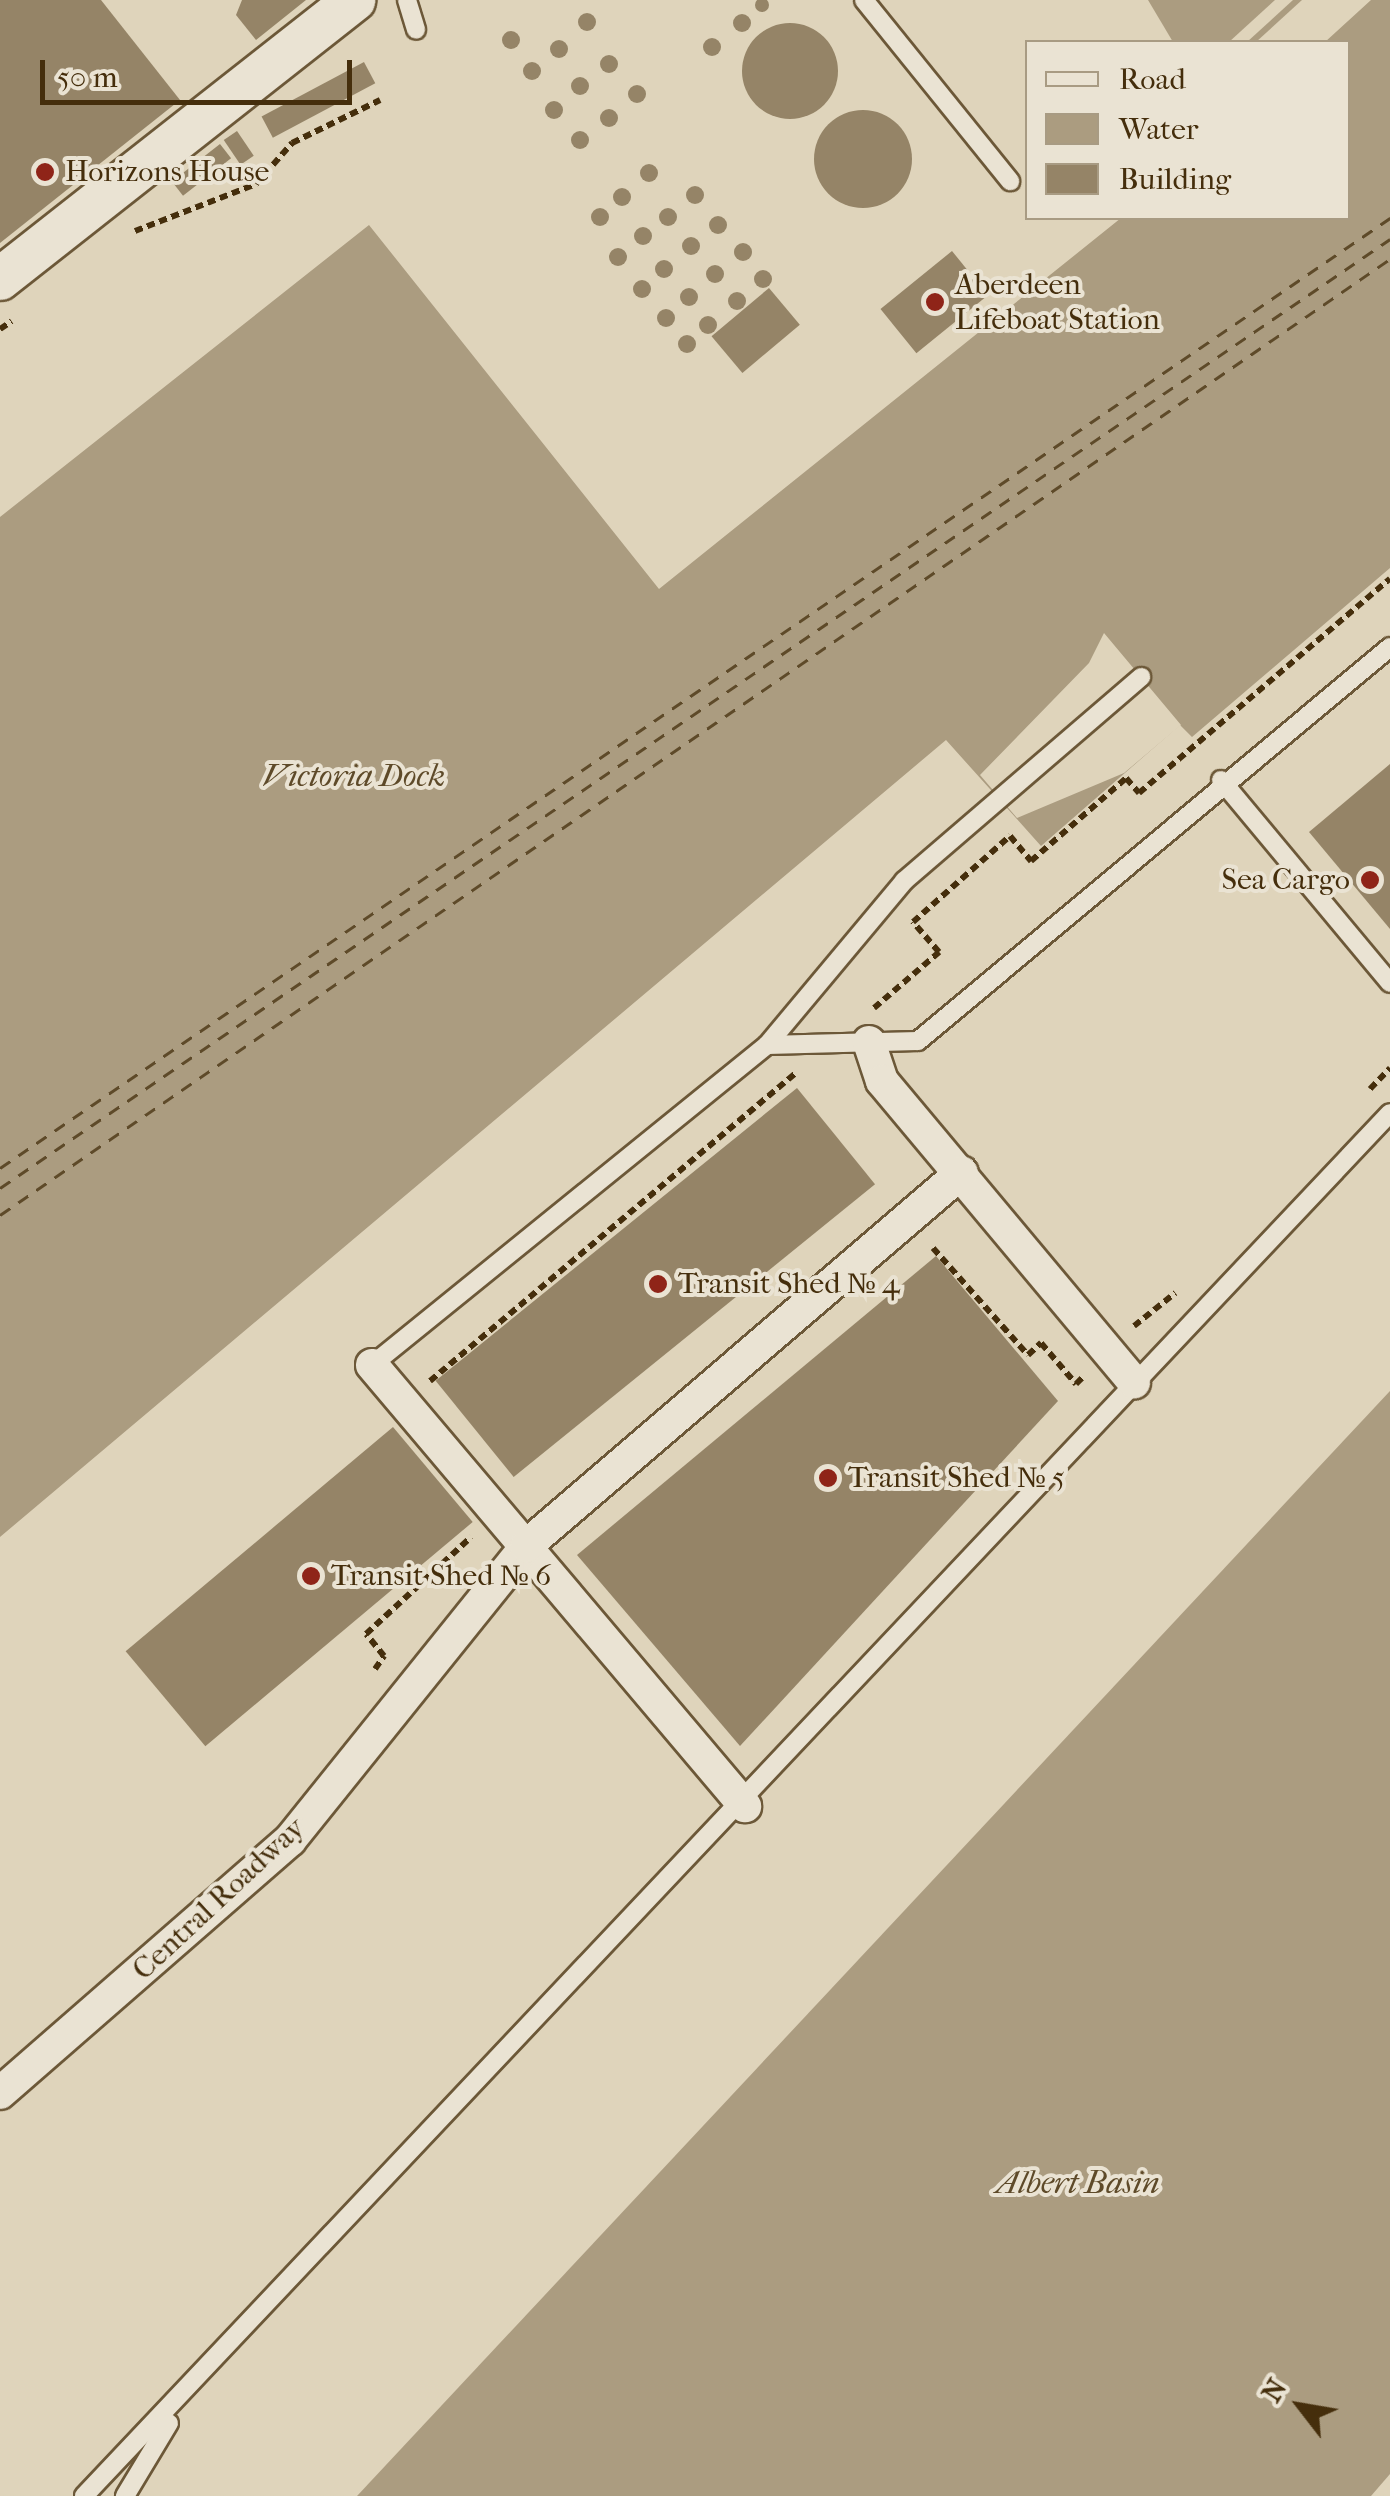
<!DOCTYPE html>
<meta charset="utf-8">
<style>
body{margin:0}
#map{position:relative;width:1390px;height:2496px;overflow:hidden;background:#dfd4bb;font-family:"IM FELL French Canon",serif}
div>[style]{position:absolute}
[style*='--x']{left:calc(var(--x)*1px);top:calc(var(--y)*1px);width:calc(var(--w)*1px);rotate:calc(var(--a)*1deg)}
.water>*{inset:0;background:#ab9c80}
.pier>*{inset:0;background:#dfd4bb}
.ferry>*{height:2.5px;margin-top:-1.25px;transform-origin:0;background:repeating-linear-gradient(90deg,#5e4a29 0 12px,transparent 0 22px)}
.building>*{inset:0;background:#958467;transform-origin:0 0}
.round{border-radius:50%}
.path>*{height:6px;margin-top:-3px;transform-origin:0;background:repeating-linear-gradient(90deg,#452e0c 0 8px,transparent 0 13px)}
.roads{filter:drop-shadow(2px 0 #6c5838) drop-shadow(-2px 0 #6c5838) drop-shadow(0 2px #6c5838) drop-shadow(0 -2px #6c5838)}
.service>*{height:18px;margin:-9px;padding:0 9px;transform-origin:9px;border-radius:9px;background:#eae3d3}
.minor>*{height:32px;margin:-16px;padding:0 16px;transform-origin:16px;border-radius:16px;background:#eae3d3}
.tertiary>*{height:42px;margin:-21px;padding:0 21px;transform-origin:21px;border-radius:21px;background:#eae3d3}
.dots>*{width:28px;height:28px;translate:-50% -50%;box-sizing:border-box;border:5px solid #eae3d3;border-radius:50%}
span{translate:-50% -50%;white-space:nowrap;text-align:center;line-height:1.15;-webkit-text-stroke:8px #eae3d3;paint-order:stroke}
.poi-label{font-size:30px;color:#452e0c}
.left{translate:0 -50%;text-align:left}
.right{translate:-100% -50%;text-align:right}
.street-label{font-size:30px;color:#452e0c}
.water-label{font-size:32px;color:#5e4a29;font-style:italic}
.legend{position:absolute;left:1025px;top:40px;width:325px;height:180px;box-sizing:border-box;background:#eae3d3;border:2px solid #a89b83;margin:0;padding:12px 18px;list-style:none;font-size:30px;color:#452e0c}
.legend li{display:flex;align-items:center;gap:20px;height:50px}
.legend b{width:50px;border:2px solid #a89b83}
.north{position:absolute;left:1250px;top:2356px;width:100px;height:100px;-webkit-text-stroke:8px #eae3d3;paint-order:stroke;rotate:301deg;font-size:28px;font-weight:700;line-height:40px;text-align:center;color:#452e0c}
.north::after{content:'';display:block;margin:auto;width:35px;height:45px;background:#452e0c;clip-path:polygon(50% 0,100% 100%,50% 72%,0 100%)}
.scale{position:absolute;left:40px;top:60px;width:312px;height:45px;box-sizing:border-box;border:5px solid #452e0c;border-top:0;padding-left:12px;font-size:30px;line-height:35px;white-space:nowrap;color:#452e0c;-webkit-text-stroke:8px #eae3d3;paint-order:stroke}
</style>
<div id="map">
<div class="water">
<div style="clip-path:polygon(1148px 0,1302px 0,1256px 42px,1173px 42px)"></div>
<div style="clip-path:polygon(1371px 0,1390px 0,1390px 568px,1192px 737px,1180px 725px,1041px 846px,946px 740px,0 1537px,0 517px,369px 225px,659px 589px,1121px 218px,1348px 218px,1348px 42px,1325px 42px)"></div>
<div style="clip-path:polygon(1390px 1391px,1390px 2474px,1371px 2496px,357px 2496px)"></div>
</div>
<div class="pier">
<div style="clip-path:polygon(1275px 0,1293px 0,1247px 42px,1229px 42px)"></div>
<div style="clip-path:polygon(1104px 633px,1181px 725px,1124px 773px,1017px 818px,980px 775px,1089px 663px)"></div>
</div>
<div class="ferry">
<div style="--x:0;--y:1168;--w:1684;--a:-34.35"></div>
<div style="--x:0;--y:1188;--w:1683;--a:-34.32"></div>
<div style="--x:0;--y:1215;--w:1687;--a:-34.52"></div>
</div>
<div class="building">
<div class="round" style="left:755px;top:-2px;width:14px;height:14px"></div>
<div style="clip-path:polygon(0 0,101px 0,180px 100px,0 243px)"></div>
<div style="clip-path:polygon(242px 0,306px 0,256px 40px,236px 15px)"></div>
<div class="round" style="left:578px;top:13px;width:18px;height:18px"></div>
<div class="round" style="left:733px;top:14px;width:18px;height:18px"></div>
<div class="round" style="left:742px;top:23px;width:96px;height:96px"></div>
<div class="round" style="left:502px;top:31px;width:18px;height:18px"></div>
<div class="round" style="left:703px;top:38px;width:18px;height:18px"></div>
<div class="round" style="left:550px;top:40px;width:18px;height:18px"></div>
<div class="round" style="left:600px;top:55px;width:18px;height:18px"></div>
<div style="left:364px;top:62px;width:24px;height:116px;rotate:62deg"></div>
<div class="round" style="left:523px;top:62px;width:18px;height:18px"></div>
<div class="round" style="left:571px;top:77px;width:18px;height:18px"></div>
<div class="round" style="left:628px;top:85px;width:18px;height:18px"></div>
<div class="round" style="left:545px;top:101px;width:18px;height:18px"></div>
<div class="round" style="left:600px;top:109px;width:18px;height:18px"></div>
<div class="round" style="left:814px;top:110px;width:98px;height:98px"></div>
<div style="left:237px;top:131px;width:30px;height:16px;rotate:56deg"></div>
<div class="round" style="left:571px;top:131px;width:18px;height:18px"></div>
<div style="left:220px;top:144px;width:18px;height:61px;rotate:52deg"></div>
<div class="round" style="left:640px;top:164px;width:18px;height:18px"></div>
<div class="round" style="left:686px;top:186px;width:18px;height:18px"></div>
<div class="round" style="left:613px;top:188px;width:18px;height:18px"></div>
<div class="round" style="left:591px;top:208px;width:18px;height:18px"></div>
<div class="round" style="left:659px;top:208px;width:18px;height:18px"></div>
<div class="round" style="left:709px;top:216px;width:18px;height:18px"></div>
<div class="round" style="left:634px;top:227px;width:18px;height:18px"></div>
<div class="round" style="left:682px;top:237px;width:18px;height:18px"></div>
<div class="round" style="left:734px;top:243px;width:18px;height:18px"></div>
<div class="round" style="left:609px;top:248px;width:18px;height:18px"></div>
<div style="left:952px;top:251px;width:57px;height:92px;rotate:51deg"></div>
<div class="round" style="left:655px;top:260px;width:18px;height:18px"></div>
<div class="round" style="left:706px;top:265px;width:18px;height:18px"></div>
<div class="round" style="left:754px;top:270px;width:18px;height:18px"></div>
<div class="round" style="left:633px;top:280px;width:18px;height:18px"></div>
<div style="left:769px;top:288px;width:48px;height:75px;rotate:50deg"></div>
<div class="round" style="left:680px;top:288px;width:18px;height:18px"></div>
<div class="round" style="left:728px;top:292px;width:18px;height:18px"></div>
<div class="round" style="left:657px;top:309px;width:18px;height:18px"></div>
<div class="round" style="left:699px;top:316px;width:18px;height:18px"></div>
<div class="round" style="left:678px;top:335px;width:18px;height:18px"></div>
<div style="clip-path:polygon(1390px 764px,1390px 929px,1309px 832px)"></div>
<div style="left:797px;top:1088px;width:124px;height:465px;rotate:51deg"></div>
<div style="clip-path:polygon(936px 1256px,1058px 1401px,740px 1746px,577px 1555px)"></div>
<div style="left:393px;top:1427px;width:124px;height:349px;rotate:50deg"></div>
</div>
<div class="path">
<div style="--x:135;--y:231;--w:130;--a:-21.2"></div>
<div style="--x:256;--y:184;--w:55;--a:-48.7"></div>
<div style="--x:292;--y:143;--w:98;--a:-26"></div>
<div style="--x:0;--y:329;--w:14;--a:-34"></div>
<div style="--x:874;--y:1008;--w:86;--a:-40.7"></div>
<div style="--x:939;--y:952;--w:40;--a:-131"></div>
<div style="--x:913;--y:922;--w:130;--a:-41.6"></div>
<div style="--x:1010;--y:836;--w:33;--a:50"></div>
<div style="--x:1031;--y:861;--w:126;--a:-41.1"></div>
<div style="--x:1126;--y:778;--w:20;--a:49"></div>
<div style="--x:1139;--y:793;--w:330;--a:-40.5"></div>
<div style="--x:1370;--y:1089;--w:29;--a:-46"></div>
<div style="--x:933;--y:1248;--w:143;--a:48.4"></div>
<div style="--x:1028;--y:1355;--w:18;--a:-43"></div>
<div style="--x:1041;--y:1343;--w:54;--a:49.5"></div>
<div style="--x:1076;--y:1384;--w:10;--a:-45"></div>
<div style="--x:1134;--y:1326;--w:53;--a:-38.8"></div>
<div style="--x:430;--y:1381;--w:477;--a:-40.1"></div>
<div style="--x:375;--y:1669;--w:16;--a:-55"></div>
<div style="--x:384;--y:1656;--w:28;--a:-129"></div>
<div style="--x:366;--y:1634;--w:143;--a:-42.7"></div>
</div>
<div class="roads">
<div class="service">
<div style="--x:407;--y:0;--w:31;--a:73"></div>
<div style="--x:864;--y:0;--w:233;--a:51.1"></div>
<div style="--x:1221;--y:780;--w:264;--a:50.2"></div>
<div style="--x:767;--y:1045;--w:214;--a:-50.1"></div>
<div style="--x:904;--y:881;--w:313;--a:-40.7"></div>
<div style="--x:372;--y:1365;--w:508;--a:-39.01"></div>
<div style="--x:767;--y:1045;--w:151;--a:-1.5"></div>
<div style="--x:918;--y:1041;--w:615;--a:-39.85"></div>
<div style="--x:84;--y:2496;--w:1902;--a:-46.64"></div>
<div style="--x:125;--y:2496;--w:85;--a:-58.9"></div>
</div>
<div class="minor">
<div style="--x:869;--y:1042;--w:41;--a:71.6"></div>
<div style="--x:882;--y:1081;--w:393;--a:50.1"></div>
<div style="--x:372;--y:1365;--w:578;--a:49.78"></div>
<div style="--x:0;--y:2093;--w:385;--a:-41.1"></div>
<div style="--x:290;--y:1840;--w:377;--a:-51.2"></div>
<div style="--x:526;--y:1546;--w:574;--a:-40.62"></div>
</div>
<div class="tertiary">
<div style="--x:0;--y:279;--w:451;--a:-38.2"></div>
</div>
</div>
<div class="dots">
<div style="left:45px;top:172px;background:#8f2418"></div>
<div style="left:935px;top:302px;background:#8f2418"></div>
<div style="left:1370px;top:880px;background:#8f2418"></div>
<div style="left:658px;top:1284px;background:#8f2418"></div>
<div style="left:828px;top:1478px;background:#8f2418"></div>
<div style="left:311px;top:1576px;background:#8f2418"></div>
</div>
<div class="poi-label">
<span class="left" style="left:65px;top:172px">Horizons House</span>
<span class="left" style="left:955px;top:302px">Aberdeen<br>Lifeboat Station</span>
<span class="right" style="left:1350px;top:880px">Sea Cargo</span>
<span class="left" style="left:678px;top:1284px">Transit Shed № 4</span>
<span class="left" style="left:848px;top:1478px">Transit Shed № 5</span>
<span class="left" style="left:331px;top:1576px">Transit Shed № 6</span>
</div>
<div class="street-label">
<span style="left:219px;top:1899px;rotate:-43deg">Central Roadway</span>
</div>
<div class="water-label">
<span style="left:354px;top:776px">Victoria Dock</span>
<span style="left:1078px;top:2183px">Albert Basin</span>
</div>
<ul class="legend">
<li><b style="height:12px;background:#eae3d3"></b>Road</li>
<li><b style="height:28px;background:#ab9c80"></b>Water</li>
<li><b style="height:28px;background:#958467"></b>Building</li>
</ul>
<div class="north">N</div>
<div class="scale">50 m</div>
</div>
